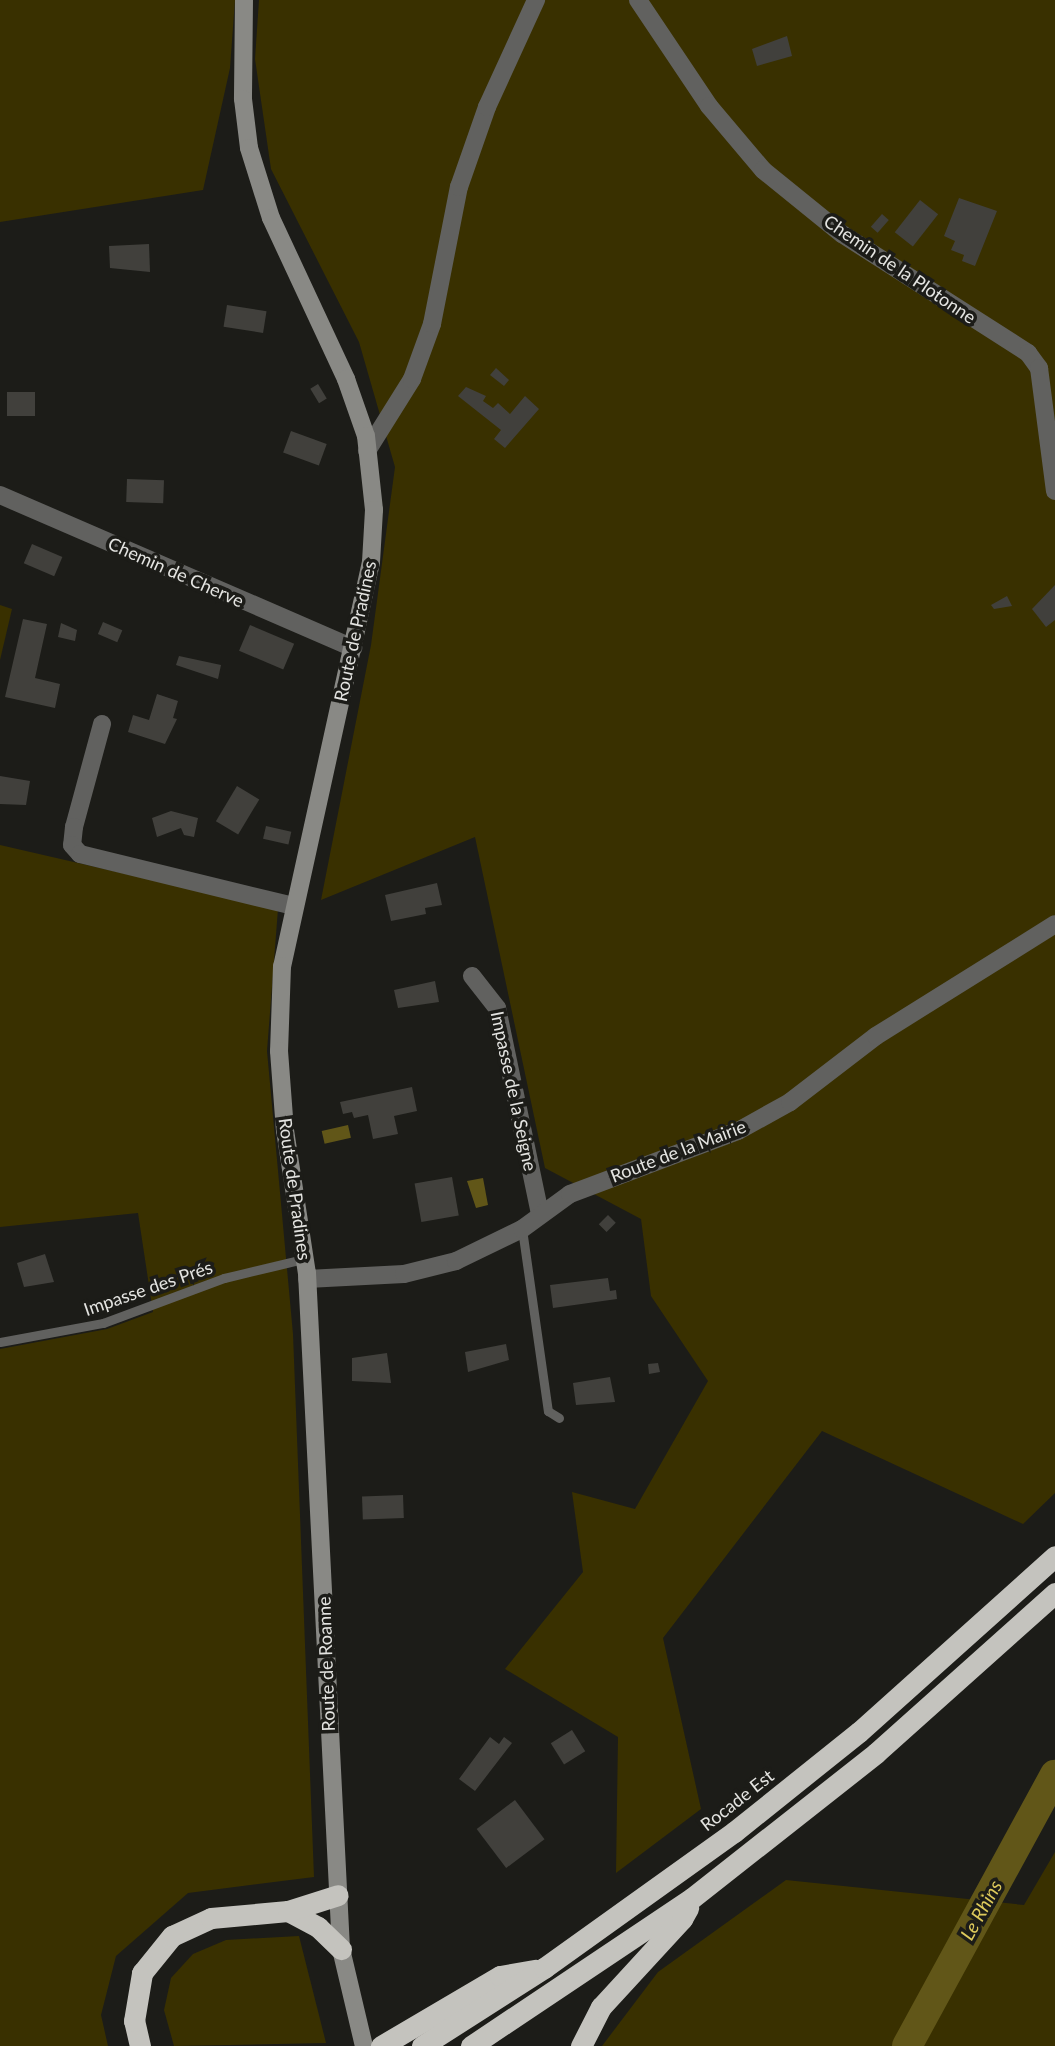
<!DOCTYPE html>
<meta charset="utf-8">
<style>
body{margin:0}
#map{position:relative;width:1055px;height:2046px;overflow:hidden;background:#1c1c18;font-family:Lato,sans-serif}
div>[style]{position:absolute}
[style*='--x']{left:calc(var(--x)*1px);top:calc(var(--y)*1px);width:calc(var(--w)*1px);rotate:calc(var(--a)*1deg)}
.green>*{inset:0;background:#393000}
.water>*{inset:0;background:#615618;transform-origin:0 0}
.river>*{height:30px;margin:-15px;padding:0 15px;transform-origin:15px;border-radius:15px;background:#615618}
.building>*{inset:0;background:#41403c;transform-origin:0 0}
.lane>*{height:9px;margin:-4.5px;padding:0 4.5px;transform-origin:4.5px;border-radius:4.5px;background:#61615f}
.street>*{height:18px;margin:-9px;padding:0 9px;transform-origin:9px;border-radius:9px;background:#61615f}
.secondary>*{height:18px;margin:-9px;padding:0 9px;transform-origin:9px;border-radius:9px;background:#898985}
.highway>*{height:21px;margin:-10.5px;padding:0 10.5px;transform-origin:10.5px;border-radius:10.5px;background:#c4c3be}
span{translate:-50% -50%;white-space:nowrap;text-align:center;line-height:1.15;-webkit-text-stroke:7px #1c1c18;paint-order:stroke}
.street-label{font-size:18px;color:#e4e4e1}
.water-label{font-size:19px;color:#ddc95b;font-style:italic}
</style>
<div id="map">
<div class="green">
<div style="clip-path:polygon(0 0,235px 0,230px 68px,203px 190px,0 222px)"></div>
<div style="clip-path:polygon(259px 0,1055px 0,1055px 1493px,1023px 1524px,822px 1431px,663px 1638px,701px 1809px,616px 1873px,618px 1737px,505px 1669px,583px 1572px,572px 1492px,635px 1509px,708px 1381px,651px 1296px,641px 1219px,545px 1168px,475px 837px,321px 900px,371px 645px,395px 467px,359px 342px,271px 169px,255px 59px)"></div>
<div style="clip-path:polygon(0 605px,12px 609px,0 660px)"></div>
<div style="clip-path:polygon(0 845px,278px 909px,267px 1051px,293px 1334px,314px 1877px,188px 1893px,116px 1956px,101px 2015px,108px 2046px,0 2046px,0 1349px,107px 1329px,153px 1312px,138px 1213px,0 1227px)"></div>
<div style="clip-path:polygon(1055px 1852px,1055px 2046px,602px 2046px,658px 1972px,786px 1880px,1024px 1905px)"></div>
<div style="clip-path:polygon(299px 1936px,326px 2043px,174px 2046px,164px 2010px,171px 1978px,193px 1954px,226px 1940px)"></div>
</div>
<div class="water">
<div style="left:348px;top:1125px;width:13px;height:27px;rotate:77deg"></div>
<div style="clip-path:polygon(483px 1178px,488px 1205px,476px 1208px,467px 1181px)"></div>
</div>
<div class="river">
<div style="--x:907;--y:2046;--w:309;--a:-61.4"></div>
</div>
<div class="building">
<div style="clip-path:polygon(787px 36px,792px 56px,757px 66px,752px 49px)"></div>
<div style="clip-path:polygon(959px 198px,997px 211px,975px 266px,962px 261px,964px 255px,951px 250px,955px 241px,944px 236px)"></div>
<div style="left:920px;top:200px;width:23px;height:41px;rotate:38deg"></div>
<div style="left:882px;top:214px;width:9px;height:17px;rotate:41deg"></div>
<div style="clip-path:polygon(149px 244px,150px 272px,110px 268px,109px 246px)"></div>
<div style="left:227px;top:305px;width:40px;height:22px;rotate:9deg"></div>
<div style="clip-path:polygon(496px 368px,509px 380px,504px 386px,490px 375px)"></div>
<div style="left:318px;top:384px;width:17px;height:9px;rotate:59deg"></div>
<div style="clip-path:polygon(466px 387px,486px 396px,483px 401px,493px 408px,498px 403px,510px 414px,525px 396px,539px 409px,505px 448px,494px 439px,501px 430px,458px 396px)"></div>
<div style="left:7px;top:392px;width:28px;height:24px"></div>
<div style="left:291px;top:431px;width:38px;height:23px;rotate:20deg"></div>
<div style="left:127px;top:479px;width:37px;height:23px;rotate:2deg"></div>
<div style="left:32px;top:544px;width:33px;height:21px;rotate:23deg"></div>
<div style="clip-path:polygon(1055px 585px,1055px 620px,1046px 627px,1032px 609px)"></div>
<div style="clip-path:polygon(1007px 596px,1012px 606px,994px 609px,991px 605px)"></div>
<div style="clip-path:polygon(23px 619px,47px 624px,35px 678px,60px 684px,55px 708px,5px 697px)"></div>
<div style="left:103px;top:622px;width:21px;height:13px;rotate:23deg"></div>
<div style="clip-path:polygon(61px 623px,77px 630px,75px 641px,58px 637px)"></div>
<div style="left:250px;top:625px;width:48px;height:28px;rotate:23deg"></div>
<div style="clip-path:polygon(179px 656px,221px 665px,218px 679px,176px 665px)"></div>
<div style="clip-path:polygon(157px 694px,178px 701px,173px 718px,177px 719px,165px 744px,128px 732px,133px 715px,149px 720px)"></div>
<div style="clip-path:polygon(0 776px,30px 781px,26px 805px,0 804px)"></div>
<div style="left:237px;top:786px;width:26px;height:41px;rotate:31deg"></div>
<div style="clip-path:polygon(171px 811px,198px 818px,194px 837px,184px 835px,181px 828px,157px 837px,152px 818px)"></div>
<div style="left:266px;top:826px;width:26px;height:13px;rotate:13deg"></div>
<div style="clip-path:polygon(437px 883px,442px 905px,425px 908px,426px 914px,391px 921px,385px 895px)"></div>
<div style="clip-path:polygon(435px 981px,439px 1002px,398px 1008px,394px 990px)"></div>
<div style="clip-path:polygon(412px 1087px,417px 1111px,394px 1116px,398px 1134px,373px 1139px,368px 1115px,354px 1118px,352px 1112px,343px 1114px,340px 1102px)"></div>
<div style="left:452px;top:1177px;width:39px;height:38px;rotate:80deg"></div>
<div style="left:608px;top:1215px;width:11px;height:13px;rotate:45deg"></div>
<div style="clip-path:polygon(45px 1254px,54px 1282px,24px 1287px,17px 1263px)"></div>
<div style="clip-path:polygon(608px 1278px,610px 1291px,616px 1290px,617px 1299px,553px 1308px,550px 1285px)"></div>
<div style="clip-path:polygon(506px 1344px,509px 1360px,468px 1372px,465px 1352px)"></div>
<div style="clip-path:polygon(387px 1353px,391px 1383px,352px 1381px,352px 1358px)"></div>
<div style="clip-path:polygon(658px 1363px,660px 1372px,649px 1374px,648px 1364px)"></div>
<div style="clip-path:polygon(610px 1377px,615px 1402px,576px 1405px,573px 1383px)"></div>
<div style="left:403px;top:1495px;width:23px;height:41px;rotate:88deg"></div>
<div style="left:572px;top:1730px;width:25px;height:25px;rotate:58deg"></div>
<div style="clip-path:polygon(490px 1737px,499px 1744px,504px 1737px,512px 1743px,475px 1791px,459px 1779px)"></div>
<div style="left:515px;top:1800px;width:49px;height:48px;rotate:53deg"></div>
</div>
<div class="lane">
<div style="--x:522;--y:1229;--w:184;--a:81.9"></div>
<div style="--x:548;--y:1411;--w:13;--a:32"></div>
<div style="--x:0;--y:1342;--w:105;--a:-10.5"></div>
<div style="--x:103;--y:1323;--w:129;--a:-20.4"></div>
<div style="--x:224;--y:1278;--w:82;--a:-13.4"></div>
</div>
<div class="street">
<div style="--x:638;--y:0;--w:128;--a:56.2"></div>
<div style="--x:709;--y:106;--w:84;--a:49.8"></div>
<div style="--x:763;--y:170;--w:102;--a:39"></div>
<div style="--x:842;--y:234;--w:221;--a:32.6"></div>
<div style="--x:1028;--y:353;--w:19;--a:54"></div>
<div style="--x:1039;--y:368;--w:124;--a:82.6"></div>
<div style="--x:367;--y:451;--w:85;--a:-58"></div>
<div style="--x:412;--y:379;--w:59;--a:-70"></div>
<div style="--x:432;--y:324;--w:140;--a:-78.9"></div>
<div style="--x:459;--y:187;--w:85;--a:-70.7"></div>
<div style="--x:487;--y:107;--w:118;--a:-65.4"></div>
<div style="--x:0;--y:495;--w:385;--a:23.4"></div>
<div style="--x:102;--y:724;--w:107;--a:105.2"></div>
<div style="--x:74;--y:827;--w:18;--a:96"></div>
<div style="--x:72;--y:845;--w:12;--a:48"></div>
<div style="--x:80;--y:854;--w:220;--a:13.7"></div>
<div style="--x:472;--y:976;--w:41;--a:52"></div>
<div style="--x:497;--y:1008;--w:210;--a:78.2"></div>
<div style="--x:307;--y:1279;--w:97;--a:-3"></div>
<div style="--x:404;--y:1274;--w:54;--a:-14"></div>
<div style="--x:456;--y:1261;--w:73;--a:-25.9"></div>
<div style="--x:522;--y:1229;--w:59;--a:-36.1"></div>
<div style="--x:570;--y:1194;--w:179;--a:-20.6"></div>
<div style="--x:738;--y:1131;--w:60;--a:-29.1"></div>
<div style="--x:790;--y:1102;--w:108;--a:-37.5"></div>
<div style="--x:876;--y:1036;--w:211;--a:-32"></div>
</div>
<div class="secondary">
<div style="--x:244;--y:0;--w:99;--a:90.6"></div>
<div style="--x:243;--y:99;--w:49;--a:83"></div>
<div style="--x:249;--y:148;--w:73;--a:72.6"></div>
<div style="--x:271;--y:218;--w:178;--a:65"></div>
<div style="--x:346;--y:379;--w:60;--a:70.7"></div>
<div style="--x:366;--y:436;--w:74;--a:83.8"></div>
<div style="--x:374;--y:510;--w:52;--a:93.3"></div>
<div style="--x:371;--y:562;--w:414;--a:102.4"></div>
<div style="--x:282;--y:966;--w:85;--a:92"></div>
<div style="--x:279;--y:1051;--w:79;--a:85.7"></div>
<div style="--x:285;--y:1130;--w:145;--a:81.3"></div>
<div style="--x:307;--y:1273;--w:677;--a:87.12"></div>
<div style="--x:341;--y:1949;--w:100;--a:76.7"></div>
</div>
<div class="highway">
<div style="--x:288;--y:1911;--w:34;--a:28"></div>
<div style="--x:318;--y:1927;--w:32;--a:44"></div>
<div style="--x:140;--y:2046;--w:26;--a:-103"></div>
<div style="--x:134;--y:2021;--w:49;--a:-80.5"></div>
<div style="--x:142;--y:1973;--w:48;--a:-51"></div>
<div style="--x:172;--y:1936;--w:43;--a:-24.8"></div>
<div style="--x:211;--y:1918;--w:77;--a:-5.2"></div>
<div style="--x:288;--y:1911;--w:52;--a:-17.7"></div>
<div style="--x:381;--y:2046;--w:138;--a:-30.5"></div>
<div style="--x:500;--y:1976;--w:36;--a:-10"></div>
<div style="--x:422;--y:2046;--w:145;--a:-32.6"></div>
<div style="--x:544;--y:1968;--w:234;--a:-35.6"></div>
<div style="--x:734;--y:1832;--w:160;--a:-38.7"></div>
<div style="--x:859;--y:1732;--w:263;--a:-41.9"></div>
<div style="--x:471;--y:2046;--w:266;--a:-33.8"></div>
<div style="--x:692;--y:1898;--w:234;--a:-38.2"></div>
<div style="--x:876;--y:1753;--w:240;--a:-41.8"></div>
<div style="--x:581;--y:2046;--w:44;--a:-62.9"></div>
<div style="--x:601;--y:2007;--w:120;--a:-47.4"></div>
<div style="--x:682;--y:1919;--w:13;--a:-61"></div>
</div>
<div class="street-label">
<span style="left:900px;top:269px;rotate:34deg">Chemin de la Plotonne</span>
<span style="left:176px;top:572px;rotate:24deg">Chemin de Cherve</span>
<span style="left:355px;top:631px;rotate:-78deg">Route de Pradines</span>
<span style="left:514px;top:1091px;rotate:78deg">Impasse de la Seigne</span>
<span style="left:678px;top:1151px;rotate:-21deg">Route de la Mairie</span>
<span style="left:295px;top:1189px;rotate:82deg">Route de Pradines</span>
<span style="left:148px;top:1288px;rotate:-19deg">Impasse des Prés</span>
<span style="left:326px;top:1664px;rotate:-92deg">Route de Roanne</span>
<span style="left:737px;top:1800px;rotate:-38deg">Rocade Est</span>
</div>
<div class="water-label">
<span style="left:981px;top:1910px;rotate:-61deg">Le Rhins</span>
</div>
</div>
